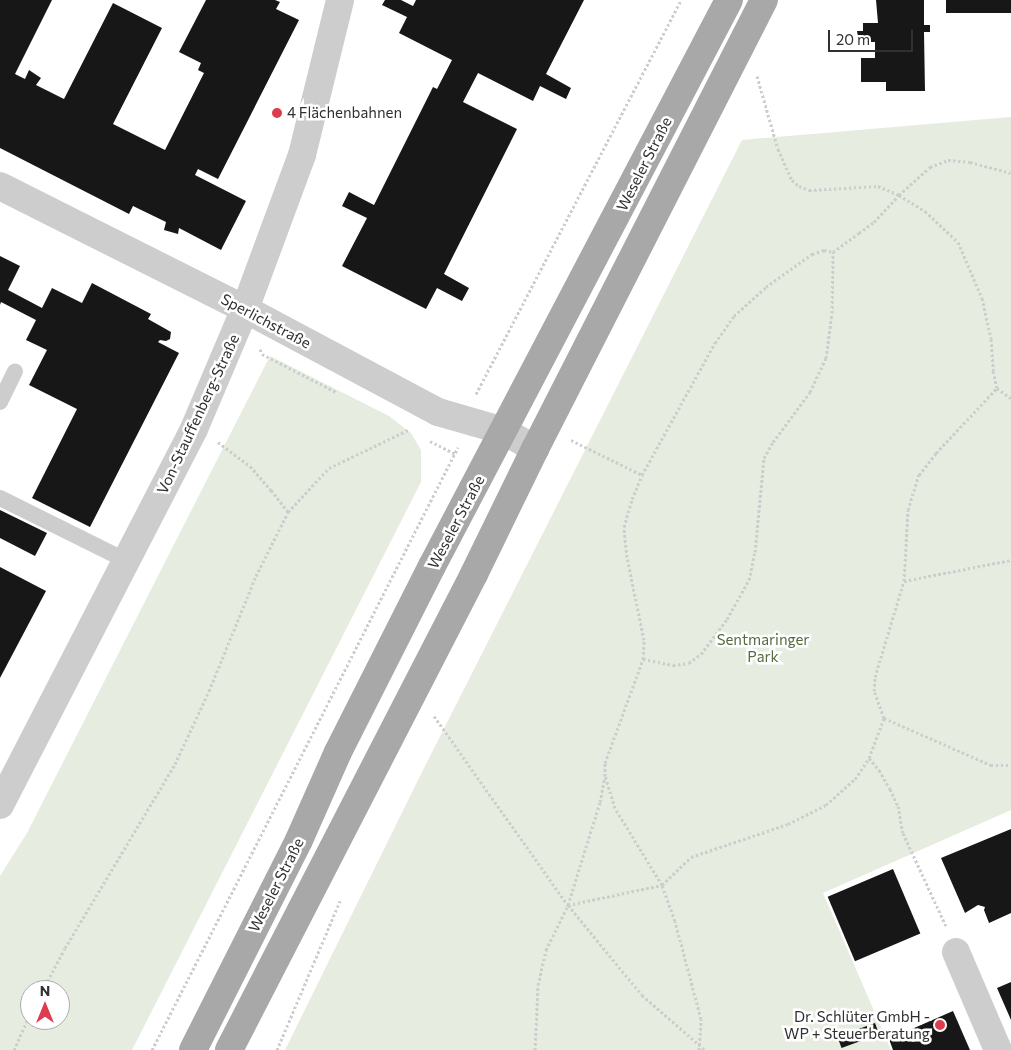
<!DOCTYPE html>
<meta charset="utf-8">
<style>
body{margin:0}
#map{position:relative;width:1011px;height:1050px;overflow:hidden;background:#fff;font-family:Commissioner,sans-serif}
div>[style]{position:absolute}
[style*='--x']{left:calc(var(--x)*1px);top:calc(var(--y)*1px);width:calc(var(--w)*1px);rotate:calc(var(--a)*1deg)}
.green>*{inset:0;background:#e6ecdf}
.building>*{inset:0;background:#171717;transform-origin:0 0}
.path>*{height:3px;margin-top:-1.5px;transform-origin:0;background:repeating-linear-gradient(90deg,#cdcdcd 0 2.5px,transparent 0 5px)}
.service>*{height:16px;margin:-8px;padding:0 8px;transform-origin:8px;border-radius:8px;background:#cdcdcd}
.minor>*{height:28px;margin:-14px;padding:0 14px;transform-origin:14px;border-radius:14px;background:#cdcdcd}
.primary>*{height:28px;margin:-14px;padding:0 14px;transform-origin:14px;border-radius:14px;background:#a8a8a8}
.dots>*{width:14px;height:14px;translate:-50% -50%;box-sizing:border-box;border:2px solid #fff;border-radius:50%}
span{translate:-50% -50%;white-space:nowrap;text-align:center;line-height:1.15;-webkit-text-stroke:5px #fff;paint-order:stroke}
.poi-label{font-size:15px;color:#303030}
.left{translate:0 -50%;text-align:left}
.right{translate:-100% -50%;text-align:right}
.street-label{font-size:15px;color:#303030}
.park-label{font-size:15px;color:#546a3f}
.north{position:absolute;left:20px;top:980px;width:50px;height:50px;box-sizing:border-box;background:#fff;border:1px solid #acacac;border-radius:50%;rotate:0deg;font-size:14px;font-weight:700;line-height:20px;text-align:center;color:#303030}
.north::after{content:'';display:block;margin:auto;width:18px;height:22px;background:#dc3c4e;clip-path:polygon(50% 0,100% 100%,50% 72%,0 100%)}
.scale{position:absolute;left:828px;top:30px;width:85px;height:22px;box-sizing:border-box;border:2px solid #303030;border-top:0;padding-left:6px;font-size:15px;line-height:18px;white-space:nowrap;color:#303030;-webkit-text-stroke:4px #fff;paint-order:stroke}
</style>
<div id="map">
<div class="green">
<div style="clip-path:polygon(1011px 117px,1011px 810px,823px 893px,891px 1050px,285px 1050px,423px 770px,742px 140px)"></div>
<div style="clip-path:polygon(evenodd,270px 356px,389px 416px,411px 433px,421px 450px,421px 482px,132px 1050px,0 1050px,0 876px,27px 833px,270px 356px,30px 990px,60px 990px,60px 1020px,30px 1020px,30px 990px)"></div>
</div>
<div class="building">
<div style="clip-path:polygon(0 0,52px 0,15px 74px,25px 79px,29px 70px,41px 78px,36px 85px,64px 99px,113px 3px,162px 28px,113px 124px,165px 150px,204px 73px,198px 70px,201px 63px,179px 52px,206px 0,275px 0,280px 2px,276px 9px,299px 20px,218px 179px,198px 169px,195px 175px,246px 201px,221px 250px,179px 228px,178px 234px,164px 230px,166px 222px,133px 206px,129px 214px,0 148px)"></div>
<div style="clip-path:polygon(385px 0,401px 0,413px 6px,416px 0,584px 0,546px 74px,571px 88px,566px 99px,540px 86px,533px 101px,478px 73px,463px 102px,517px 129px,444px 274px,469px 288px,462px 301px,437px 288px,426px 309px,342px 266px,367px 218px,342px 206px,349px 192px,374px 205px,433px 87px,437px 89px,452px 60px,399px 33px,407px 17px,382px 5px)"></div>
<div style="clip-path:polygon(876px 0,924px 0,924px 25px,930px 25px,930px 32px,924px 32px,925px 91px,886px 91px,886px 82px,861px 82px,861px 58px,875px 58px,875px 42px,859px 42px,857px 31px,863px 31px,863px 23px,878px 23px)"></div>
<div style="left:946px;top:0;width:65px;height:13px"></div>
<div style="clip-path:polygon(0 256px,20px 266px,8px 290px,42px 308px,52px 288px,82px 303px,92px 283px,151px 314px,148px 319px,171px 332px,170px 339px,166px 341px,160px 340px,158px 342px,179px 353px,90px 527px,32px 498px,77px 409px,29px 385px,47px 350px,26px 340px,36px 320px,1px 302px,0 305px)"></div>
<div style="clip-path:polygon(0 510px,47px 533px,35px 556px,0 538px)"></div>
<div style="clip-path:polygon(0 567px,46px 591px,0 678px)"></div>
<div style="clip-path:polygon(1011px 829px,1011px 913px,989px 923px,984px 910px,985px 907px,978px 905px,965px 913px,941px 858px)"></div>
<div style="left:893px;top:869px;width:70px;height:71px;rotate:67deg"></div>
<div style="clip-path:polygon(1011px 982px,1011px 1020px,997px 988px)"></div>
<div style="clip-path:polygon(953px 1011px,970px 1050px,893px 1050px,889px 1039px)"></div>
<div style="left:875px;top:1023px;width:12px;height:40px;rotate:70deg"></div>
</div>
<div class="path">
<div style="--x:757;--y:76;--w:76;--a:74"></div>
<div style="--x:778;--y:149;--w:34;--a:66"></div>
<div style="--x:792;--y:180;--w:9;--a:41"></div>
<div style="--x:799;--y:186;--w:11;--a:22"></div>
<div style="--x:809;--y:190;--w:69;--a:-3.3"></div>
<div style="--x:878;--y:186;--w:23;--a:23"></div>
<div style="--x:899;--y:195;--w:42;--a:-42.1"></div>
<div style="--x:930;--y:167;--w:19;--a:-21"></div>
<div style="--x:948;--y:160;--w:22;--a:5"></div>
<div style="--x:970;--y:162;--w:42;--a:15"></div>
<div style="--x:260;--y:349;--w:5;--a:68"></div>
<div style="--x:262;--y:354;--w:83;--a:27.2"></div>
<div style="--x:476;--y:394;--w:444;--a:-62.5"></div>
<div style="--x:571;--y:440;--w:79;--a:26.2"></div>
<div style="--x:430;--y:441;--w:29;--a:27"></div>
<div style="--x:218;--y:442;--w:40;--a:37"></div>
<div style="--x:250;--y:466;--w:32;--a:49"></div>
<div style="--x:271;--y:490;--w:28;--a:52"></div>
<div style="--x:904;--y:581;--w:109;--a:-11.1"></div>
<div style="--x:643;--y:659;--w:31;--a:11"></div>
<div style="--x:673;--y:665;--w:16;--a:-7"></div>
<div style="--x:689;--y:663;--w:15;--a:-37"></div>
<div style="--x:701;--y:654;--w:44;--a:-53.4"></div>
<div style="--x:727;--y:619;--w:45;--a:-60.6"></div>
<div style="--x:749;--y:580;--w:29;--a:-78"></div>
<div style="--x:755;--y:552;--w:94;--a:-84.5"></div>
<div style="--x:764;--y:458;--w:18;--a:-61"></div>
<div style="--x:773;--y:442;--w:62;--a:-53.5"></div>
<div style="--x:810;--y:392;--w:38;--a:-65"></div>
<div style="--x:826;--y:358;--w:45;--a:-82.4"></div>
<div style="--x:832;--y:313;--w:61;--a:-89.1"></div>
<div style="--x:434;--y:716;--w:232;--a:54.7"></div>
<div style="--x:568;--y:905;--w:117;--a:50.6"></div>
<div style="--x:642;--y:995;--w:84;--a:41.1"></div>
<div style="--x:884;--y:718;--w:29;--a:-110"></div>
<div style="--x:874;--y:691;--w:14;--a:-86"></div>
<div style="--x:875;--y:677;--w:100;--a:-73.2"></div>
<div style="--x:904;--y:581;--w:71;--a:-86.8"></div>
<div style="--x:908;--y:510;--w:37;--a:-73"></div>
<div style="--x:919;--y:475;--w:28;--a:-52"></div>
<div style="--x:936;--y:453;--w:89;--a:-46.8"></div>
<div style="--x:869;--y:758;--w:16;--a:50"></div>
<div style="--x:879;--y:770;--w:22;--a:60"></div>
<div style="--x:890;--y:789;--w:19;--a:65"></div>
<div style="--x:898;--y:806;--w:27;--a:80"></div>
<div style="--x:903;--y:833;--w:102;--a:65.2"></div>
<div style="--x:568;--y:905;--w:96;--a:-12"></div>
<div style="--x:662;--y:885;--w:40;--a:-44"></div>
<div style="--x:691;--y:857;--w:102;--a:-18.8"></div>
<div style="--x:788;--y:824;--w:42;--a:-26.6"></div>
<div style="--x:826;--y:805;--w:39;--a:-42"></div>
<div style="--x:855;--y:779;--w:25;--a:-56"></div>
<div style="--x:869;--y:758;--w:43;--a:-69.4"></div>
<div style="--x:884;--y:718;--w:117;--a:23.7"></div>
<div style="--x:991;--y:765;--w:20;--a:0"></div>
<div style="--x:43;--y:990;--w:47;--a:-62.4"></div>
<div style="--x:65;--y:948;--w:214;--a:-59.1"></div>
<div style="--x:175;--y:764;--w:81;--a:-65"></div>
<div style="--x:209;--y:691;--w:124;--a:-67.8"></div>
<div style="--x:256;--y:576;--w:72;--a:-63.4"></div>
<div style="--x:288;--y:512;--w:60;--a:-47"></div>
<div style="--x:329;--y:468;--w:88;--a:-25.7"></div>
<div style="--x:14;--y:1050;--w:39;--a:-66"></div>
<div style="--x:152;--y:1050;--w:676;--a:-63.09"></div>
<div style="--x:277;--y:1050;--w:162;--a:-67.1"></div>
<div style="--x:535;--y:1050;--w:65;--a:-87.4"></div>
<div style="--x:538;--y:985;--w:36;--a:-77"></div>
<div style="--x:546;--y:950;--w:50;--a:-63.9"></div>
<div style="--x:568;--y:905;--w:108;--a:-72.7"></div>
<div style="--x:600;--y:802;--w:25;--a:-79"></div>
<div style="--x:699;--y:1050;--w:31;--a:-86"></div>
<div style="--x:701;--y:1019;--w:101;--a:-104.9"></div>
<div style="--x:675;--y:921;--w:38;--a:-110"></div>
<div style="--x:662;--y:885;--w:90;--a:-121.4"></div>
<div style="--x:615;--y:808;--w:34;--a:-107"></div>
<div style="--x:605;--y:776;--w:13;--a:-90"></div>
<div style="--x:605;--y:763;--w:111;--a:-69.9"></div>
<div style="--x:643;--y:659;--w:19;--a:-87"></div>
<div style="--x:644;--y:640;--w:85;--a:-101.6"></div>
<div style="--x:627;--y:557;--w:30;--a:-96"></div>
<div style="--x:624;--y:527;--w:29;--a:-74"></div>
<div style="--x:632;--y:499;--w:26;--a:-67"></div>
<div style="--x:642;--y:475;--w:151;--a:-61.1"></div>
<div style="--x:715;--y:343;--w:33;--a:-55"></div>
<div style="--x:734;--y:316;--w:43;--a:-42.2"></div>
<div style="--x:766;--y:287;--w:57;--a:-35.7"></div>
<div style="--x:812;--y:254;--w:13;--a:-18"></div>
<div style="--x:824;--y:250;--w:9;--a:13"></div>
<div style="--x:833;--y:252;--w:32;--a:-36"></div>
<div style="--x:859;--y:233;--w:19;--a:-36"></div>
<div style="--x:874;--y:222;--w:37;--a:-47"></div>
<div style="--x:899;--y:195;--w:31;--a:32"></div>
<div style="--x:925;--y:211;--w:45;--a:43.2"></div>
<div style="--x:958;--y:242;--w:61;--a:66.8"></div>
<div style="--x:982;--y:298;--w:42;--a:77.6"></div>
<div style="--x:991;--y:339;--w:32;--a:86"></div>
<div style="--x:993;--y:371;--w:17;--a:77"></div>
<div style="--x:997;--y:388;--w:17;--a:36"></div>
</div>
<div class="service">
<div style="--x:0;--y:402;--w:34;--a:-64"></div>
<div style="--x:0;--y:498;--w:142;--a:26.4"></div>
</div>
<div class="minor">
<div style="--x:0;--y:186;--w:274;--a:26.7"></div>
<div style="--x:245;--y:309;--w:219;--a:28.1"></div>
<div style="--x:438;--y:412;--w:69;--a:16.1"></div>
<div style="--x:504;--y:431;--w:36;--a:30"></div>
<div style="--x:0;--y:805;--w:423;--a:-62.7"></div>
<div style="--x:194;--y:429;--w:130;--a:-67"></div>
<div style="--x:245;--y:309;--w:164;--a:-69.7"></div>
<div style="--x:302;--y:155;--w:160;--a:-76.2"></div>
<div style="--x:956;--y:952;--w:107;--a:66.8"></div>
</div>
<div class="primary">
<div style="--x:193;--y:1050;--w:235;--a:-63.2"></div>
<div style="--x:299;--y:840;--w:96;--a:-66.1"></div>
<div style="--x:338;--y:752;--w:208;--a:-63.2"></div>
<div style="--x:432;--y:566;--w:639;--a:-62.31"></div>
<div style="--x:229;--y:1050;--w:535;--a:-62.76"></div>
<div style="--x:474;--y:574;--w:139;--a:-64"></div>
<div style="--x:535;--y:449;--w:504;--a:-62.98"></div>
</div>
<div class="dots">
<div style="left:277px;top:113px;background:#dc3c4e"></div>
<div style="left:940px;top:1025px;background:#dc3c4e"></div>
</div>
<div class="poi-label">
<span class="left" style="left:287px;top:113px">4 Flächenbahnen</span>
<span class="right" style="left:930px;top:1025px">Dr. Schlüter GmbH -<br>WP + Steuerberatung</span>
</div>
<div class="street-label">
<span style="left:644px;top:164px;rotate:-63deg">Weseler Straße</span>
<span style="left:266px;top:321px;rotate:28deg">Sperlichstraße</span>
<span style="left:198px;top:414px;rotate:-65deg">Von-Stauffenberg-Straße</span>
<span style="left:456px;top:522px;rotate:-62deg">Weseler Straße</span>
<span style="left:276px;top:885px;rotate:-63deg">Weseler Straße</span>
</div>
<div class="park-label">
<span style="left:763px;top:648px">Sentmaringer<br>Park</span>
</div>
<div class="north">N</div>
<div class="scale">20 m</div>
</div>
